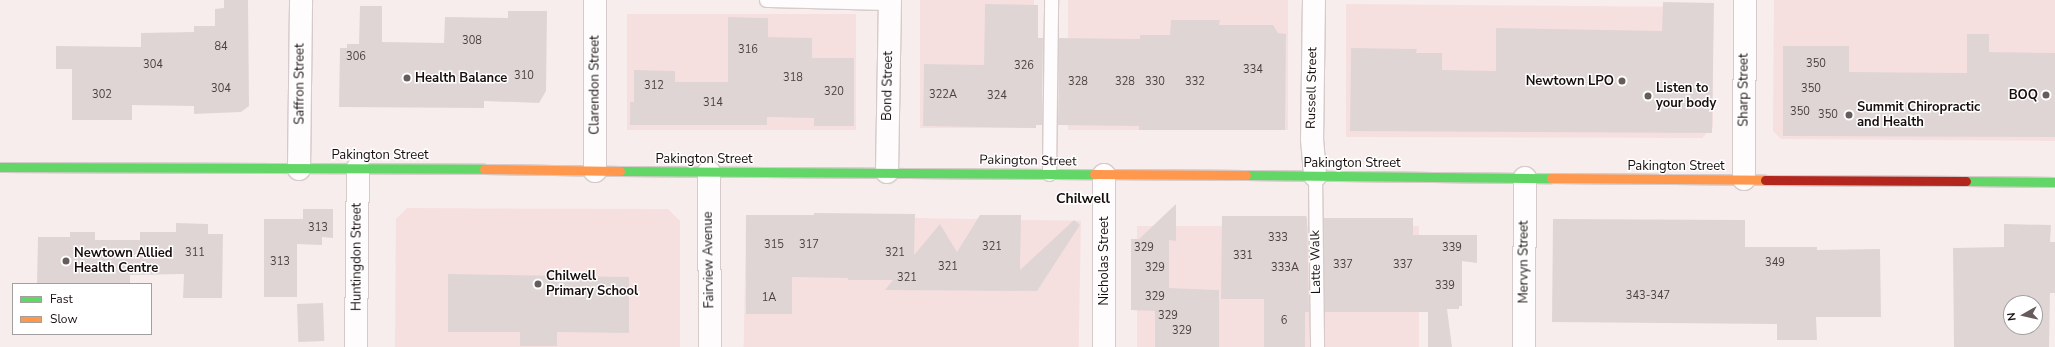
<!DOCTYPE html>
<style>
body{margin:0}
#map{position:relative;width:2055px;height:347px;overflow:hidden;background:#f8eded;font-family:"Nunito Sans",sans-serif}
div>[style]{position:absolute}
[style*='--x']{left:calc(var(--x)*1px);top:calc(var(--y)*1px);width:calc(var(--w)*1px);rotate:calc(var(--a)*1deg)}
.built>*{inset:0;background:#f6e0df;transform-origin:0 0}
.building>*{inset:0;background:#e0d5d5;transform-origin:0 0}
.roads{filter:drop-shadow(1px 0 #d6cbca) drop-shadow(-1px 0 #d6cbca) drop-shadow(0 1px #d6cbca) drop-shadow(0 -1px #d6cbca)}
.lane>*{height:13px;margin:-6.5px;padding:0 6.5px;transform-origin:6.5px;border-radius:6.5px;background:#fefcfc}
.street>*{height:22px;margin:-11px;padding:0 11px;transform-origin:11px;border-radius:11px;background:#fefcfc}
.fast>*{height:9px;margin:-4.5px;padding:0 4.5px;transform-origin:4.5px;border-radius:4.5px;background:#63d668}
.slow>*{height:9px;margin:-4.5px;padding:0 4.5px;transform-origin:4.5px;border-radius:4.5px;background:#ff974d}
.jam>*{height:9px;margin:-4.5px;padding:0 4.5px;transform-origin:4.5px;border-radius:4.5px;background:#b3261e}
.dots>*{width:11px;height:11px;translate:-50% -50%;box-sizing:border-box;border:2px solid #fff;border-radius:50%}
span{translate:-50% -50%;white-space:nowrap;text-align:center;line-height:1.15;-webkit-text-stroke:3px #fff;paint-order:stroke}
.number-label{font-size:11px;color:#4b4040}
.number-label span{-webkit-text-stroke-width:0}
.poi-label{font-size:13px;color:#190e0e;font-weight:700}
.left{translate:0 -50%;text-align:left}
.right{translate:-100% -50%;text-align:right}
.street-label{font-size:13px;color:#190e0e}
.neighbourhood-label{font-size:14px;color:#190e0e;font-weight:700}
.legend{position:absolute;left:12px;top:283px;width:140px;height:52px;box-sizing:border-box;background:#fff;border:1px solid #a39f9f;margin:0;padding:5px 7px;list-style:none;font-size:12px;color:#190e0e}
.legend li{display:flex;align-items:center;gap:8px;height:20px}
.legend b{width:20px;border:1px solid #a39f9f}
.north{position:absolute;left:2003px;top:295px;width:40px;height:40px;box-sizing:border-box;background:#fff;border:1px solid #a39f9f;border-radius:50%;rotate:262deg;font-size:11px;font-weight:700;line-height:16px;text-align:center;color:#190e0e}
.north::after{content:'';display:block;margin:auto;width:14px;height:18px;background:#675c5c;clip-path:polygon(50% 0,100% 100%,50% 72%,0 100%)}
</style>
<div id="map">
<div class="built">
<div style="left:920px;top:0;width:114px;height:128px"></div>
<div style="left:1068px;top:0;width:220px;height:130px"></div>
<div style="clip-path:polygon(1774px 0,2055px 0,2055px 141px,1781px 139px,1773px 131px)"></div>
<div style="clip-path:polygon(1346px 4px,1712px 7px,1713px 127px,1702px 138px,1346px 137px)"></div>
<div style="left:627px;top:14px;width:229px;height:116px"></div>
<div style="clip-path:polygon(407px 208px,668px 209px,680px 221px,680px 347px,395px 347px,396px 219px)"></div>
<div style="left:746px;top:215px;width:335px;height:132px;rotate:1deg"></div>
<div style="left:1137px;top:226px;width:282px;height:121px"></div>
</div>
<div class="building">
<div style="clip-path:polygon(224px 0,248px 0,249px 106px,241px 112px,194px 114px,194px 106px,132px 105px,132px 120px,72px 120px,72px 69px,56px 69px,56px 46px,141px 47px,141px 33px,194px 32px,194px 26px,215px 26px,215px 9px,224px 8px)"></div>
<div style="clip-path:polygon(1663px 2px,1714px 3px,1712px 133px,1350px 131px,1351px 48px,1417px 49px,1416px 53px,1442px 53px,1442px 70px,1496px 71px,1496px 28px,1662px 31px)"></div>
<div style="clip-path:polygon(985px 4px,1038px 5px,1038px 38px,1043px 38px,1042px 125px,1036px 125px,1036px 128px,923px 126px,924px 64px,984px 65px)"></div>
<div style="clip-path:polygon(360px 6px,382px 6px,382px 42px,444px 43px,445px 17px,508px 18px,508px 11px,547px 11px,546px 91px,539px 103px,484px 101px,484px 108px,339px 107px,340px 48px,347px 48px,347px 44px,359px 44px)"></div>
<div style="clip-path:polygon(728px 17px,768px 18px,768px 37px,812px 38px,812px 58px,854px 58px,854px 126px,814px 126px,814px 118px,767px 117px,767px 125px,630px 125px,630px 102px,634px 102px,634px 70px,675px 71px,675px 82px,728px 82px)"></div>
<div style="clip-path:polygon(1171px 20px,1220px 20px,1219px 25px,1273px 25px,1278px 33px,1286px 34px,1285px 130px,1139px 130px,1139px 126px,1058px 125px,1059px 38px,1140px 39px,1140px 35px,1170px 35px)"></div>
<div style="clip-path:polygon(1967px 34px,1989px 34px,1989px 52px,2055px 53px,2055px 137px,1783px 136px,1783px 46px,1849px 46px,1849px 72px,1967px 73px)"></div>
<div style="clip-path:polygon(1176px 204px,1176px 241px,1169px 240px,1169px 288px,1219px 290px,1219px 347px,1155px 347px,1155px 311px,1131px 310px,1131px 239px,1139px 239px)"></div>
<div style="clip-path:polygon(303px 209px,333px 209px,333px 238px,322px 237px,322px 245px,297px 244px,297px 297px,264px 297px,264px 219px,303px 219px)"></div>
<div style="clip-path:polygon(814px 213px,915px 214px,914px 255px,940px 224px,957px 252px,980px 215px,1021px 215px,1020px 270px,1074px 220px,1080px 225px,1037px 291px,885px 290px,893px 280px,848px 280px,848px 278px,792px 277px,792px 314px,746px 314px,746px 215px,814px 215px)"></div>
<div style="clip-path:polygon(1222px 216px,1306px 216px,1307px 218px,1309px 312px,1305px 312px,1305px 347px,1264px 347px,1264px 299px,1221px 299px)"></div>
<div style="clip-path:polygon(1323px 218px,1413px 218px,1413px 235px,1477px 235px,1477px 263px,1462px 261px,1462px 306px,1459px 306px,1459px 309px,1447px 309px,1452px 347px,1428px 347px,1428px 312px,1325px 312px)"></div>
<div style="clip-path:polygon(1553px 219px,1745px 220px,1745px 247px,1817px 247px,1817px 250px,1880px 249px,1881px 317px,1816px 317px,1817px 340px,1777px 340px,1777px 324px,1552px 322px)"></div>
<div style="clip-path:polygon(176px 223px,208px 224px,208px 234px,223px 234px,222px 298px,183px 298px,184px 274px,130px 275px,130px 284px,37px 284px,38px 237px,70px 237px,70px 232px,95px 232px,95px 240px,140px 240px,140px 232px,176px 232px)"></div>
<div style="clip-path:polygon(evenodd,2004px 224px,2051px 225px,2050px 242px,2055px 242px,2055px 293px,2050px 293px,2049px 347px,1954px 347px,1953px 248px,2004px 247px,2004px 224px,2011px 303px,2035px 303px,2035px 327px,2011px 327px,2011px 303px)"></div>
<div style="clip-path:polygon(448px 274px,629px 277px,629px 333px,557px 332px,557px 346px,520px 346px,520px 332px,448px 332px)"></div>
<div style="left:323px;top:303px;width:38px;height:26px;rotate:88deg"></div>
</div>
<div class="roads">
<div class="lane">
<div style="--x:766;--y:0;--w:124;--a:1.4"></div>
<div style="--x:1049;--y:174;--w:174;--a:-89.3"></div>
<div style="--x:1315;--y:176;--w:171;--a:89.3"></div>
</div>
<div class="street">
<div style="--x:1314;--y:0;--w:139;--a:90.8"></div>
<div style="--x:1312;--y:139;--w:37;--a:85"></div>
<div style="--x:299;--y:169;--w:169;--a:-89.3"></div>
<div style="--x:595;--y:171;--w:171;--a:-90"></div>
<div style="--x:709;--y:172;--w:175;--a:89.7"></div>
<div style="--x:887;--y:172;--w:172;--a:-89"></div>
<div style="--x:1744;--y:179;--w:179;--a:-89.7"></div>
<div style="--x:356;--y:347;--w:179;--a:-89.4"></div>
<div style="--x:1104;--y:347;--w:172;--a:-90"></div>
<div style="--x:1524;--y:347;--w:169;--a:-89.7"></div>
</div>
<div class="fast">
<div style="--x:0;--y:167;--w:484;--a:0.2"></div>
<div style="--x:620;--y:171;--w:474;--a:0.4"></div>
<div style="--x:1246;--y:175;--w:305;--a:0.6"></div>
<div style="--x:1966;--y:181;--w:89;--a:0.6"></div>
</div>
<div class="slow">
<div style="--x:484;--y:169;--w:136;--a:0.8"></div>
<div style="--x:1094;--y:174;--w:152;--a:0.4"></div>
<div style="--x:1551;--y:178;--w:214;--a:0.5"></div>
</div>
<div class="jam">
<div style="--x:1765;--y:180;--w:201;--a:0.3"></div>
</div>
</div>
<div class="dots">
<div style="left:407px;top:78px;background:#675c5c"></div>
<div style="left:1622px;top:81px;background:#675c5c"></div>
<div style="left:2046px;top:95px;background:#675c5c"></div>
<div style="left:1648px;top:96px;background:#675c5c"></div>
<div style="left:1849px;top:115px;background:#675c5c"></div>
<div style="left:66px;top:261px;background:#675c5c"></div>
<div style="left:538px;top:284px;background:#675c5c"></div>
</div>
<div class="number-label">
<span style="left:472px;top:41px">308</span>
<span style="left:221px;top:47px">84</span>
<span style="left:748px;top:50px">316</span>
<span style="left:356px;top:57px">306</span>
<span style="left:1816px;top:64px">350</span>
<span style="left:153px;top:65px">304</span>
<span style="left:1024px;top:66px">326</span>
<span style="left:1253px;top:70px">334</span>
<span style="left:524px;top:76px">310</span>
<span style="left:793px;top:78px">318</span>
<span style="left:1078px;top:82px">328</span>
<span style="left:1125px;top:82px">328</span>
<span style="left:1155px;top:82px">330</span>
<span style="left:1195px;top:82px">332</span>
<span style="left:654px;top:86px">312</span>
<span style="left:221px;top:89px">304</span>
<span style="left:1811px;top:89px">350</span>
<span style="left:834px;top:92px">320</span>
<span style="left:102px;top:95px">302</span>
<span style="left:943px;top:95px">322A</span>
<span style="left:997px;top:96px">324</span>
<span style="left:713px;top:103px">314</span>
<span style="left:1800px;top:112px">350</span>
<span style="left:1828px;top:115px">350</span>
<span style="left:318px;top:228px">313</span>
<span style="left:1278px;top:238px">333</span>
<span style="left:774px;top:245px">315</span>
<span style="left:809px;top:245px">317</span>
<span style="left:992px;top:247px">321</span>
<span style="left:1144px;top:248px">329</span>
<span style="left:1452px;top:248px">339</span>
<span style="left:195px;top:253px">311</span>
<span style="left:895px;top:253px">321</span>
<span style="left:1243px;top:256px">331</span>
<span style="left:280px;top:262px">313</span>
<span style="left:1775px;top:263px">349</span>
<span style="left:1343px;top:265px">337</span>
<span style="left:1403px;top:265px">337</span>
<span style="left:948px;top:267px">321</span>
<span style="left:1155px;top:268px">329</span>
<span style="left:1285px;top:268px">333A</span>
<span style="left:907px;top:278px">321</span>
<span style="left:1445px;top:286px">339</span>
<span style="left:1648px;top:296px">343-347</span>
<span style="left:1155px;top:297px">329</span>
<span style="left:769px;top:298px">1A</span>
<span style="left:1168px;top:316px">329</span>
<span style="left:1284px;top:321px">6</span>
<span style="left:1182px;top:331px">329</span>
</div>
<div class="poi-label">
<span class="left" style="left:415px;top:78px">Health Balance</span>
<span class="right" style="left:1614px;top:81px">Newtown LPO</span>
<span class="left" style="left:1656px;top:96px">Listen to<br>your body</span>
<span class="right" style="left:2038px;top:95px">BOQ</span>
<span class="left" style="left:1857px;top:115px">Summit Chiropractic<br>and Health</span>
<span class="left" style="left:74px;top:261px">Newtown Allied<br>Health Centre</span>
<span class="left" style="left:546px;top:284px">Chilwell<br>Primary School</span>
</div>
<div class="street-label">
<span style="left:300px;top:84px;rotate:-90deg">Saffron Street</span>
<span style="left:595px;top:85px;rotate:-90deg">Clarendon Street</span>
<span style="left:888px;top:86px;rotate:-89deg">Bond Street</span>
<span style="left:1312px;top:88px;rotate:-89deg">Russell Street</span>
<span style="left:1744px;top:90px;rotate:-90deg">Sharp Street</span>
<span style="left:380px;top:155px">Pakington Street</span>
<span style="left:704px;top:159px">Pakington Street</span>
<span style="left:1028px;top:161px;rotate:1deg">Pakington Street</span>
<span style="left:1352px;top:163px">Pakington Street</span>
<span style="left:1676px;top:166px">Pakington Street</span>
<span style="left:357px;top:257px;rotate:-90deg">Huntingdon Street</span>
<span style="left:709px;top:260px;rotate:-91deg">Fairview Avenue</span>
<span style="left:1104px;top:261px;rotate:-90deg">Nicholas Street</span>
<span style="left:1316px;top:262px;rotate:-91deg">Latte Walk</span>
<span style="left:1524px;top:262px;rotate:-90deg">Mervyn Street</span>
</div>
<div class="neighbourhood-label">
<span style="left:1083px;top:199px">Chilwell</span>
</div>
<ul class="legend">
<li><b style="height:5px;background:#63d668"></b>Fast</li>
<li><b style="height:5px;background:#ff974d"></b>Slow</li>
</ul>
<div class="north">N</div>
</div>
